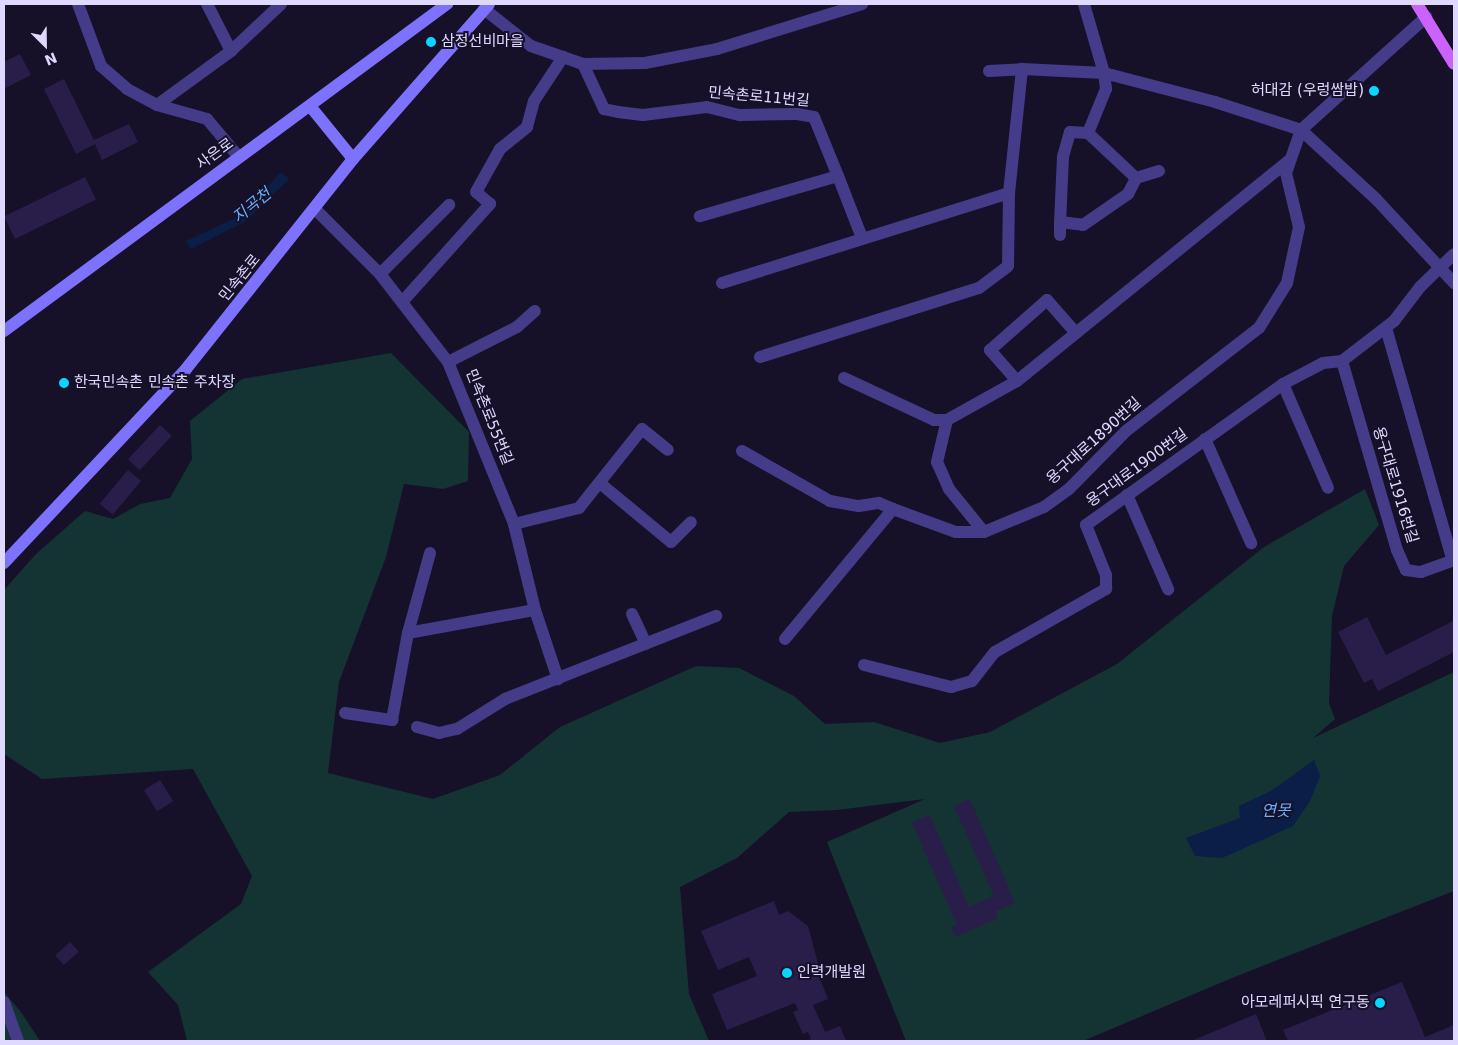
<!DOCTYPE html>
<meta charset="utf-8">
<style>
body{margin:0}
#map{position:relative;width:1458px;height:1045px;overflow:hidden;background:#161129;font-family:"DejaVu Sans","Noto Sans KR",sans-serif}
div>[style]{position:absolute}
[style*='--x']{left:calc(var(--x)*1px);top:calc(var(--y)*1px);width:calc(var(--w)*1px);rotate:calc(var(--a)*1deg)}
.green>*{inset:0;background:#143333}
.water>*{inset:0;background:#0b1e48}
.building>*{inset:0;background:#291d4a;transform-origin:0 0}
.street>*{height:12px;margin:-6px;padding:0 6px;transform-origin:6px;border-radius:6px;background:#443c88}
.secondary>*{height:12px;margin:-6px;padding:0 6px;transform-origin:6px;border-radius:6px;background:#7d72fd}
.primary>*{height:12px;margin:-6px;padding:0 6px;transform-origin:6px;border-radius:6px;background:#cc62fd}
.dots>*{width:14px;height:14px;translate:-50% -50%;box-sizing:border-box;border:2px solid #161129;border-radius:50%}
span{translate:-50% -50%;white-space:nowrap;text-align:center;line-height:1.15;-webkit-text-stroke:4px #161129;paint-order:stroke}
.poi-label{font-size:15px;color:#e0d9ff}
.left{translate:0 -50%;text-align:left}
.right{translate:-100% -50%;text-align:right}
.street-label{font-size:15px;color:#e0d9ff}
.water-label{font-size:16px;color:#69b0fd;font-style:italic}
.frame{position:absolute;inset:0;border:5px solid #e0d9ff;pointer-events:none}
.north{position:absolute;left:20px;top:20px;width:50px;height:50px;-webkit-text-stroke:4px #161129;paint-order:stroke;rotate:157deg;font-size:14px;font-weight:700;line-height:20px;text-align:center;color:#e0d9ff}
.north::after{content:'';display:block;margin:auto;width:18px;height:22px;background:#e0d9ff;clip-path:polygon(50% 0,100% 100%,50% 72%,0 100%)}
</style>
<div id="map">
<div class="green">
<div style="clip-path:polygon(391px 353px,469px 432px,468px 481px,443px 489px,404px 484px,386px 557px,339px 682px,328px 773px,433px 799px,500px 775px,560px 727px,696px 666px,739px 668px,794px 696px,825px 724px,874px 722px,940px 743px,990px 732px,1117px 664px,1264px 547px,1365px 489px,1379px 525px,1344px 566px,1332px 616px,1329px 703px,1335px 719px,1313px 738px,1454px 672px,1454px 891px,1232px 978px,1083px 1041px,906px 1041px,827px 842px,925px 799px,837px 810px,789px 812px,737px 858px,680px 887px,689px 994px,709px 1041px,187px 1041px,178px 1005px,148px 972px,241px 904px,252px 876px,193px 769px,42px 779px,4px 754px,4px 590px,36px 554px,85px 511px,113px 519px,140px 504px,170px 498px,192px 459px,190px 421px,242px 379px)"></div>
<div style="clip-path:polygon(4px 992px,21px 1012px,40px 1041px,4px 1041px)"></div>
</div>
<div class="water">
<div style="clip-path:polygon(281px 172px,289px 179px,246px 221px,191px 249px,186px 241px,240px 216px)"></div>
<div style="clip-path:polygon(1314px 760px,1320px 776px,1310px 801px,1293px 826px,1222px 858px,1195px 856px,1186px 838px,1240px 818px,1239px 806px,1271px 791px)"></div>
</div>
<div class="building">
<div style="clip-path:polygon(20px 54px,31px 75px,4px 89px,4px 62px)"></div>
<div style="clip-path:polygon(64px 79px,94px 140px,129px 124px,138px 142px,102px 160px,95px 144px,76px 154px,44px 89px)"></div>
<div style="left:85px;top:177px;width:25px;height:90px;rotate:64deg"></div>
<div style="left:160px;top:425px;width:16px;height:47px;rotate:43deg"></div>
<div style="left:128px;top:470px;width:17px;height:44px;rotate:40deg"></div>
<div style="clip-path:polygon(1367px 617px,1386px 655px,1453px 621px,1454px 652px,1378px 691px,1372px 679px,1364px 683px,1338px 632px)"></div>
<div style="left:160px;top:780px;width:25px;height:19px;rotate:58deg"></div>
<div style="clip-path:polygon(970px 799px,1015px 903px,995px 911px,998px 918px,955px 937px,951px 928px,957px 925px,912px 823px,930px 815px,969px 907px,994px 896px,954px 806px)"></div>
<div style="clip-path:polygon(774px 901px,779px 915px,788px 911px,808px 926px,819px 967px,816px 969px,828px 999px,813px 1005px,825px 1032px,840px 1026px,846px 1041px,806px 1041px,811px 1039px,808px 1032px,803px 1034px,793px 1012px,798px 1010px,795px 1003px,727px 1030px,712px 994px,757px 976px,749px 957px,718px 970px,701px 931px)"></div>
<div style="left:70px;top:942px;width:13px;height:20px;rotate:48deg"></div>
<div style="clip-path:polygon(1402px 982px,1425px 1037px,1454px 1025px,1454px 1041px,1288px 1041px,1283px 1030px)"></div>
<div style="clip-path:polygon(1256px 1014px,1267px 1041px,1191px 1041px)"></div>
</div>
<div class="street">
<div style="--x:78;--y:4;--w:66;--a:69.6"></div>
<div style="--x:101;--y:66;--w:35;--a:41"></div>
<div style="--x:127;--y:89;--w:34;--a:28"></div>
<div style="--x:157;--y:105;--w:52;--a:15.6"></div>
<div style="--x:207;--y:119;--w:48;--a:50"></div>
<div style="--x:207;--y:4;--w:53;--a:62.9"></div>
<div style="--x:484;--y:9;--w:60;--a:38.2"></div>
<div style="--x:531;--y:46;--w:55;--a:19.1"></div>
<div style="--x:583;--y:64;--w:62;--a:-0.9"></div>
<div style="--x:645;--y:63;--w:73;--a:-11"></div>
<div style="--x:717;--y:49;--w:152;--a:-17.2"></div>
<div style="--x:583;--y:64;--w:50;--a:65"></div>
<div style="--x:604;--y:109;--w:14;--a:12"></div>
<div style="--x:618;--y:112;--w:25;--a:7"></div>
<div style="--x:643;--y:115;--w:64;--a:-7.1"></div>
<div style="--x:707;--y:107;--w:34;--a:14"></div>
<div style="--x:740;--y:115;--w:57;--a:-1"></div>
<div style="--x:797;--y:114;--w:17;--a:10"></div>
<div style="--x:814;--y:117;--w:64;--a:67.9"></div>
<div style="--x:838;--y:176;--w:144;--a:163.8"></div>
<div style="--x:989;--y:71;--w:33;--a:-3"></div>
<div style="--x:157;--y:105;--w:92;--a:-36.1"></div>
<div style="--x:231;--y:51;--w:69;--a:-43.2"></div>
<div style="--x:1088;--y:133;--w:18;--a:-177"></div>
<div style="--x:1070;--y:132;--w:26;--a:106"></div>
<div style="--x:1063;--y:157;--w:65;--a:92.6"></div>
<div style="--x:1060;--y:222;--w:23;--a:7"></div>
<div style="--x:1083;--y:225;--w:55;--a:-34.6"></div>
<div style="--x:1128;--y:194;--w:18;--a:-63"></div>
<div style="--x:1136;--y:178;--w:66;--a:-136.8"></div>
<div style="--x:1088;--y:133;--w:48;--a:-67.8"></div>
<div style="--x:1106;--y:89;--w:16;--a:-97"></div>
<div style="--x:1104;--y:73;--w:115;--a:14.6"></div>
<div style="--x:1215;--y:102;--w:90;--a:18"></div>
<div style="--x:1301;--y:130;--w:102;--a:42.6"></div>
<div style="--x:1376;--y:199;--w:115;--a:47.1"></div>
<div style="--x:838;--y:176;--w:66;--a:68.8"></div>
<div style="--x:1136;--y:178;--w:24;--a:-17"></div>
<div style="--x:316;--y:210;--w:91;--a:45"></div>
<div style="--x:380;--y:274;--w:111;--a:52.3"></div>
<div style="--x:448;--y:362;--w:175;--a:67.8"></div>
<div style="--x:514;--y:524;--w:89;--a:76.3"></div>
<div style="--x:535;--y:610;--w:73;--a:71.6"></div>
<div style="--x:1060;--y:222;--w:13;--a:90"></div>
<div style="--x:380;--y:274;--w:98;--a:-45"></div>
<div style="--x:722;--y:283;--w:301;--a:-17.4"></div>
<div style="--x:1009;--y:193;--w:125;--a:-84"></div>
<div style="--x:1022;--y:69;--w:82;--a:2.8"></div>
<div style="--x:1104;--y:73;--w:72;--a:-106.2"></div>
<div style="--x:402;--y:302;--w:132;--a:-48.1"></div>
<div style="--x:490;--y:204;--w:18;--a:-139"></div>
<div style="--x:476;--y:192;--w:49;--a:-60.8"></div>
<div style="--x:500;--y:149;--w:35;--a:-39"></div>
<div style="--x:527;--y:127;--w:27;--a:-75"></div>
<div style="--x:534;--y:101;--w:53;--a:-56.6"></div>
<div style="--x:1386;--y:328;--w:242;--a:74"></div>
<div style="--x:1076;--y:333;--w:44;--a:-131.3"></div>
<div style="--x:1047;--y:300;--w:76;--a:138.7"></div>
<div style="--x:990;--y:350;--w:41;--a:48.9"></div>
<div style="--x:1017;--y:381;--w:76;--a:-39.1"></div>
<div style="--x:1076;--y:333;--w:275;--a:-39"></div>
<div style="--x:760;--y:357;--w:230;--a:-17.5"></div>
<div style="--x:979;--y:288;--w:36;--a:-37"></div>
<div style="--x:1008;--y:266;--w:73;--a:-89.2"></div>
<div style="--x:1342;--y:361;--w:197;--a:73.8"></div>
<div style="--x:1397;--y:550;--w:22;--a:66"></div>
<div style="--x:1406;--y:570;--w:15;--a:8"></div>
<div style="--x:1421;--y:572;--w:35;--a:-20"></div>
<div style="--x:448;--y:362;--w:77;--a:-26.9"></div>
<div style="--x:517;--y:327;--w:24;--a:-42"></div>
<div style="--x:844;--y:378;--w:99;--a:25"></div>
<div style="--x:934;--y:420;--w:13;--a:0"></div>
<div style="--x:947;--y:420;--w:80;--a:-29.1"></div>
<div style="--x:1283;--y:384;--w:113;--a:66.6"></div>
<div style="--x:947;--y:420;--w:43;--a:103.4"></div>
<div style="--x:937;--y:462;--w:30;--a:66"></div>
<div style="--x:949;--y:489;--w:55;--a:50.9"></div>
<div style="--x:1205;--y:439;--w:114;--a:66.1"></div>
<div style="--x:742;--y:451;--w:101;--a:29.6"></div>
<div style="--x:830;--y:501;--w:29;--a:10"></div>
<div style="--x:859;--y:506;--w:20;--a:-9"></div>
<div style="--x:879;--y:503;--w:15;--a:23"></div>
<div style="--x:601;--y:484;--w:91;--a:39.6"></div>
<div style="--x:671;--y:542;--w:28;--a:-45"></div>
<div style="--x:1127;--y:495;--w:103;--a:66.4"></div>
<div style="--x:514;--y:524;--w:67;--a:-13.8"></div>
<div style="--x:579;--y:508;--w:101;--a:-51.4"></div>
<div style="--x:642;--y:429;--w:33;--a:39"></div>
<div style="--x:632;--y:614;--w:33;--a:65"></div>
<div style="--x:408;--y:633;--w:129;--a:-10.3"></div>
<div style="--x:785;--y:639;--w:169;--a:-50.3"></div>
<div style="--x:893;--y:509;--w:67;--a:20.1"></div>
<div style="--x:956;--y:532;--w:28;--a:0"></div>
<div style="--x:984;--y:532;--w:65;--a:-22.6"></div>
<div style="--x:1044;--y:507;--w:31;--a:-36"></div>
<div style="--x:1069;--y:489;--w:81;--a:-45.5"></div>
<div style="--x:1126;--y:431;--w:168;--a:-37.8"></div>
<div style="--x:1259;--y:328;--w:53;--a:-58.1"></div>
<div style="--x:1287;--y:283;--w:57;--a:-77.9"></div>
<div style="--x:1299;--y:227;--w:56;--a:-103.5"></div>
<div style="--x:1286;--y:173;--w:46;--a:-70.8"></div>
<div style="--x:1301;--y:130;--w:169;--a:-42.1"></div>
<div style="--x:864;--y:665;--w:90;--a:14.2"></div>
<div style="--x:951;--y:687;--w:22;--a:-16"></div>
<div style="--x:972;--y:681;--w:37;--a:-52"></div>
<div style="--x:995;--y:652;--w:128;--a:-29.6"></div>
<div style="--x:1106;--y:589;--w:14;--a:-90"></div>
<div style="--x:1106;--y:575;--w:54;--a:-111.8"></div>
<div style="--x:1086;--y:525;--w:242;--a:-35.6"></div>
<div style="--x:1283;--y:384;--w:45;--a:-27.7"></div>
<div style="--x:1323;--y:363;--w:19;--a:-6"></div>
<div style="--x:1342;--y:361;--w:66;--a:-37.6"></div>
<div style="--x:1394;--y:321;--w:43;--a:-52.6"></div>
<div style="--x:1420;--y:287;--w:47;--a:-44.1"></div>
<div style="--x:345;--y:713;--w:48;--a:8.5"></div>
<div style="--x:392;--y:720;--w:88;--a:-79.6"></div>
<div style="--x:408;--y:633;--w:83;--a:-74.6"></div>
<div style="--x:417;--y:727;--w:23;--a:15"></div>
<div style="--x:439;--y:733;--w:18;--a:-13"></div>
<div style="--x:457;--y:729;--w:57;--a:-32"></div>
<div style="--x:505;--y:699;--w:227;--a:-21.5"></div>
<div style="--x:4;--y:1002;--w:41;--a:70.3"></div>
</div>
<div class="secondary">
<div style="--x:310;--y:106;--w:68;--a:50.9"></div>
<div style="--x:4;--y:331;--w:551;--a:-36.43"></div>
<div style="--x:4;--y:563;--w:266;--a:-46.8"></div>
<div style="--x:186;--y:369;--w:268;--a:-51.5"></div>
<div style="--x:353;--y:159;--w:206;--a:-48.7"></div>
</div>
<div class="primary">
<div style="--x:1417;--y:4;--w:70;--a:58.3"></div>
</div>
<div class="dots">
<div style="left:431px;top:42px;background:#08d6fc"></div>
<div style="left:1374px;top:91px;background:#08d6fc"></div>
<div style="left:64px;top:383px;background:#08d6fc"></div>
<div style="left:787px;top:973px;background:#08d6fc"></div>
<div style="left:1380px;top:1003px;background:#08d6fc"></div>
</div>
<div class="poi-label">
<span class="left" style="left:441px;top:42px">삼정선비마을</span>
<span class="right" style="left:1364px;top:91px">허대감 (우렁쌈밥)</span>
<span class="left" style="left:74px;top:383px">한국민속촌 민속촌 주차장</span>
<span class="left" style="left:797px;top:973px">인력개발원</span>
<span class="right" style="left:1370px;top:1003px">아모레퍼시픽 연구동</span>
</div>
<div class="street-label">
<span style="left:759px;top:97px;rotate:5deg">민속촌로11번길</span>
<span style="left:215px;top:154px;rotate:-36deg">사은로</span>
<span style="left:240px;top:278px;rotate:-51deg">민속촌로</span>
<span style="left:489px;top:417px;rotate:68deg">민속촌로55번길</span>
<span style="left:1094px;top:441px;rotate:-42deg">용구대로1890번길</span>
<span style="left:1137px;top:468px;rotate:-36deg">용구대로1900번길</span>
<span style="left:1395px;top:485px;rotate:73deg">용구대로1916번길</span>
</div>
<div class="water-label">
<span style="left:252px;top:206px;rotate:-39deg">지곡천</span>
<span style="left:1276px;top:811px">연못</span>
</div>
<div class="frame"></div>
<div class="north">N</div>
</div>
